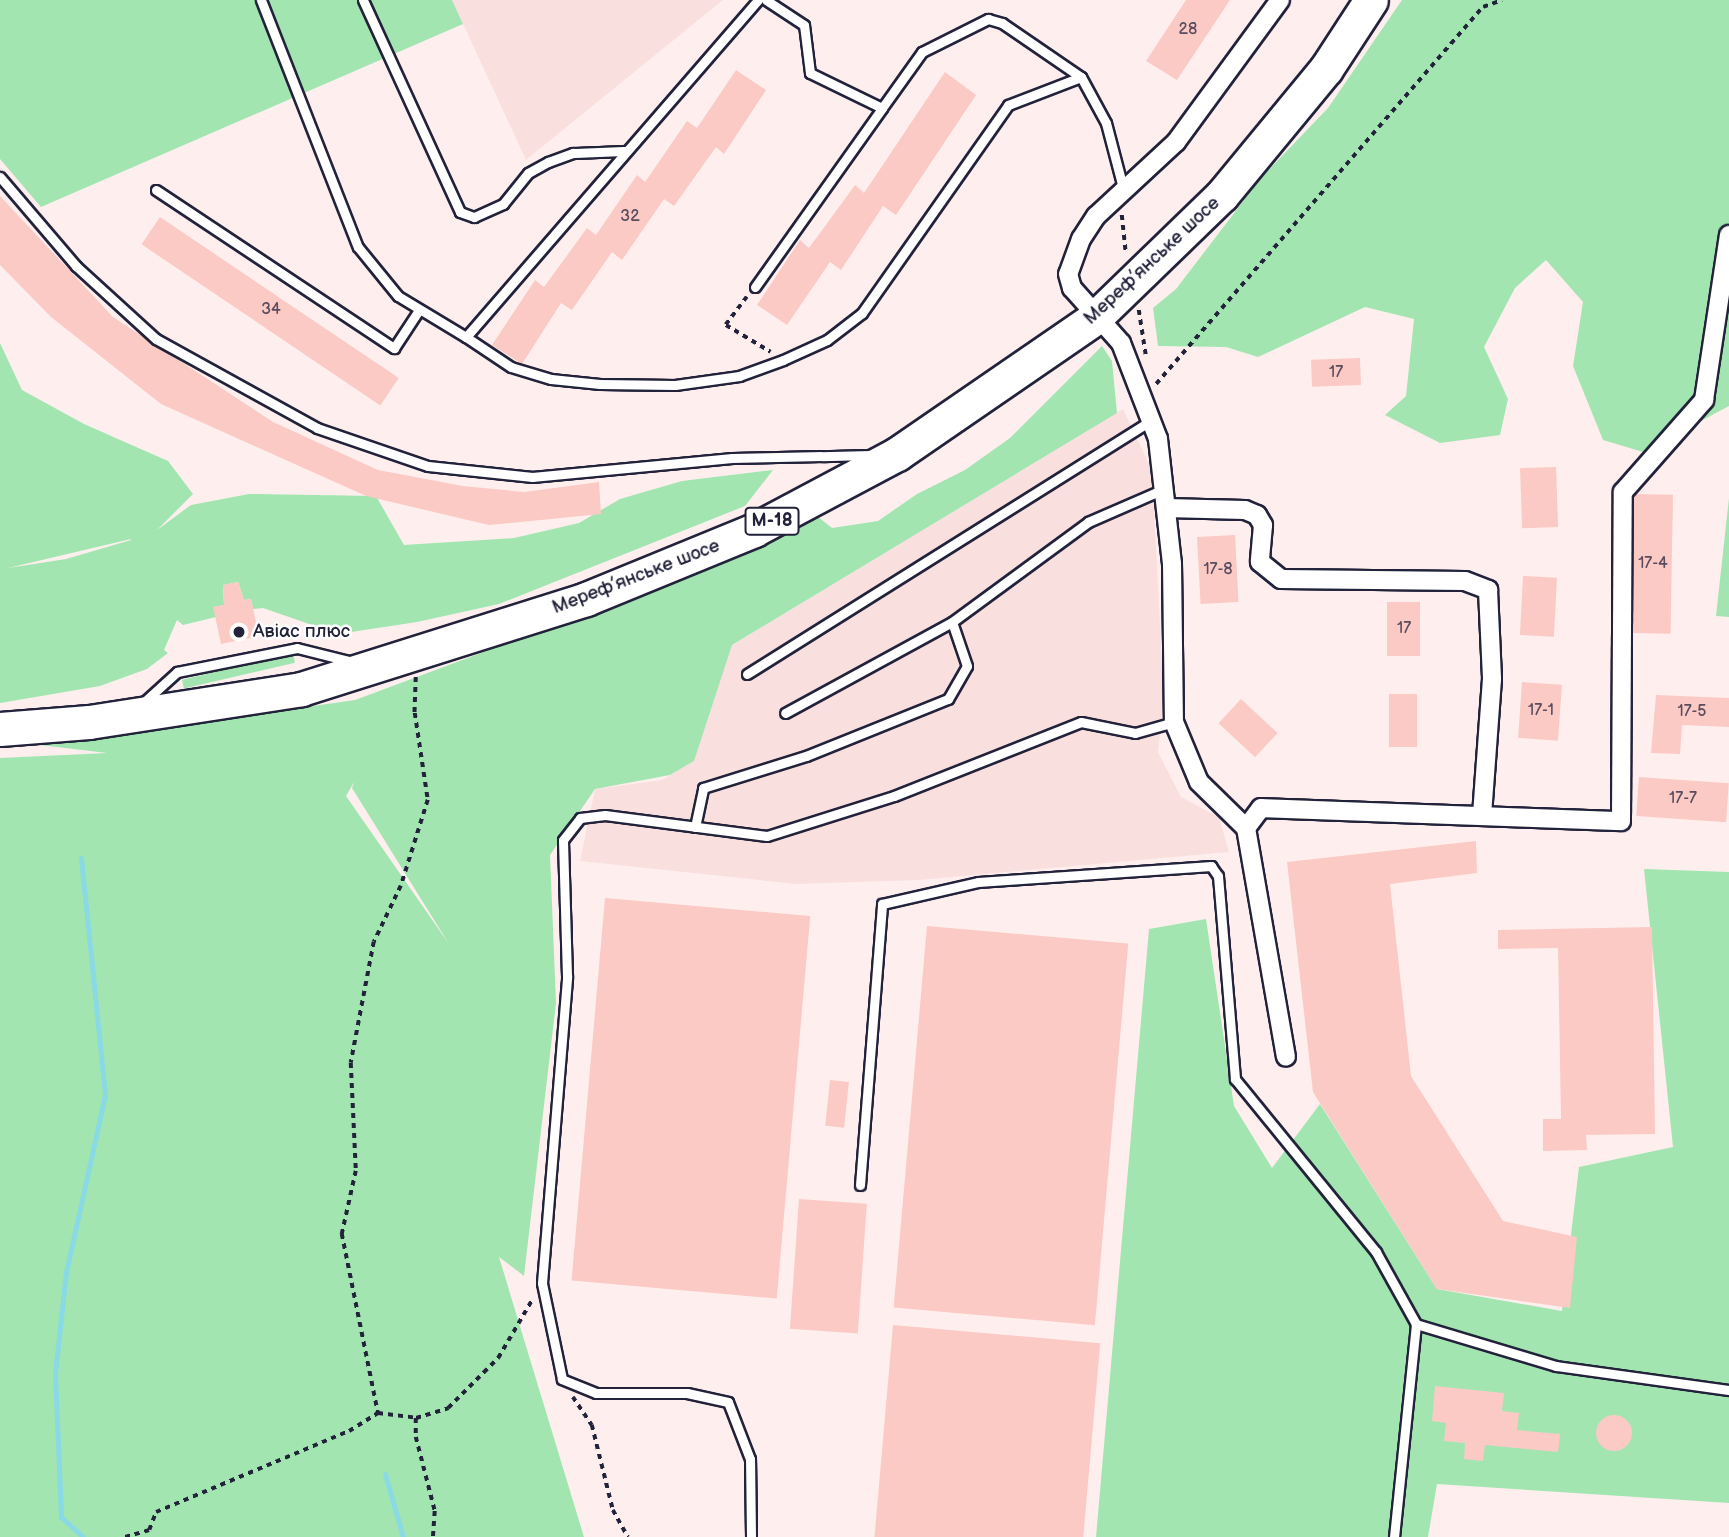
<!DOCTYPE html>
<meta charset="utf-8">
<style>
body{margin:0}
#map{position:relative;width:1729px;height:1537px;overflow:hidden;background:#feefee;font-family:"Balsamiq Sans",sans-serif}
div>[style]{position:absolute}
[style*='--x']{left:calc(var(--x)*1px);top:calc(var(--y)*1px);width:calc(var(--w)*1px);rotate:calc(var(--a)*1deg)}
.built>*{inset:0;background:#f9e0df}
.green>*{inset:0;background:#a2e5b0;transform-origin:0 0}
.stream>*{height:5px;margin:-2.5px;padding:0 2.5px;transform-origin:2.5px;border-radius:2.5px;background:#8adae5}
.building>*{inset:0;background:#fbcac5;transform-origin:0 0}
.round{border-radius:50%}
.path>*{height:3.5px;margin-top:-1.75px;transform-origin:0;background:repeating-linear-gradient(90deg,#22223b 0 5px,transparent 0 10px)}
.roads{filter:drop-shadow(2px 0 #22223b) drop-shadow(-2px 0 #22223b) drop-shadow(0 2px #22223b) drop-shadow(0 -2px #22223b)}
.lane>*{height:9px;margin:-4.5px;padding:0 4.5px;transform-origin:4.5px;border-radius:4.5px;background:#fff}
.street>*{height:18px;margin:-9px;padding:0 9px;transform-origin:9px;border-radius:9px;background:#fff}
.highway>*{height:33px;margin:-16.5px;padding:0 16.5px;transform-origin:16.5px;border-radius:16.5px;background:#fff}
.dots>*{width:19px;height:19px;translate:-50% -50%;box-sizing:border-box;border:4px solid #fff;border-radius:50%}
span{translate:-50% -50%;white-space:nowrap;text-align:center;line-height:1.15;-webkit-text-stroke:5px #fff;paint-order:stroke}
.number-label{font-size:16px;color:#584c5e}
.number-label span{-webkit-text-stroke-width:0}
.shield-label span{padding:2px 5px;background:#fff;border:2px solid;border-radius:5px;-webkit-text-stroke-width:0}
.shield-label{font-size:18px;color:#22223b;font-weight:700}
.street-label{font-size:19px;color:#22223b}
.poi-label{font-size:19px;color:#22223b}
.left{translate:0 -50%;text-align:left}
</style>
<div id="map">
<div class="built">
<div style="clip-path:polygon(452px 0,723px 0,526px 160px)"></div>
<div style="clip-path:polygon(1123px 409px,1152px 470px,1164px 701px,1158px 752px,1181px 797px,1219px 817px,1229px 852px,919px 880px,796px 884px,580px 861px,595px 789px,662px 780px,694px 761px,726px 649px)"></div>
</div>
<div class="green">
<div style="clip-path:polygon(0 0,452px 0,463px 24px,41px 207px,0 159px)"></div>
<div style="clip-path:polygon(1402px 0,1729px 0,1729px 406px,1643px 452px,1603px 440px,1573px 366px,1583px 302px,1546px 260px,1515px 288px,1484px 347px,1508px 399px,1500px 435px,1440px 443px,1385px 415px,1406px 396px,1414px 319px,1365px 307px,1258px 357px,1226px 347px,1158px 346px,1153px 308px,1176px 289px,1261px 178px,1328px 108px)"></div>
<div style="clip-path:polygon(evenodd,0 343px,22px 390px,84px 424px,168px 461px,193px 494px,157px 530px,191px 505px,249px 494px,376px 496px,404px 545px,514px 538px,579px 523px,620px 499px,682px 481px,773px 470px,745px 506px,499px 604px,417px 622px,338px 634px,263px 608px,253px 609px,251px 599px,244px 600px,238px 582px,223px 585px,224px 605px,214px 607px,216px 617px,183px 625px,177px 620px,164px 650px,168px 653px,147px 669px,100px 686px,0 703px,0 343px,131px 540px,66px 559px,8px 568px,131px 539px,131px 540px)"></div>
<div style="clip-path:polygon(evenodd,1102px 346px,1112px 361px,1117px 413px,732px 645px,694px 761px,670px 775px,595px 789px,550px 855px,556px 1003px,524px 1276px,499px 1257px,584px 1537px,0 1537px,0 758px,107px 753px,40px 745px,355px 700px,583px 615px,812px 512px,832px 528px,878px 521px,917px 494px,965px 470px,1010px 438px,1102px 346px,354px 782px,352px 788px,449px 944px,346px 796px,354px 782px)"></div>
<div style="clip-path:polygon(1729px 498px,1729px 617px,1716px 616px)"></div>
<div style="left:293px;top:654px;width:9px;height:114px;rotate:77deg"></div>
<div style="clip-path:polygon(1644px 869px,1729px 872px,1729px 1503px,1437px 1484px,1428px 1537px,1096px 1537px,1149px 929px,1206px 919px,1234px 1106px,1272px 1168px,1320px 1104px,1437px 1289px,1562px 1311px,1579px 1167px,1673px 1147px)"></div>
</div>
<div class="stream">
<div style="--x:81;--y:858;--w:238;--a:84.2"></div>
<div style="--x:105;--y:1095;--w:181;--a:102.4"></div>
<div style="--x:66;--y:1272;--w:102;--a:96.2"></div>
<div style="--x:55;--y:1373;--w:144;--a:87.6"></div>
<div style="--x:61;--y:1517;--w:30;--a:42"></div>
<div style="--x:385;--y:1474;--w:66;--a:74.1"></div>
</div>
<div class="building">
<div style="clip-path:polygon(1186px 0,1230px 0,1177px 80px,1146px 61px)"></div>
<div style="clip-path:polygon(736px 70px,766px 90px,724px 154px,716px 147px,674px 206px,664px 199px,622px 260px,612px 252px,572px 310px,561px 303px,522px 364px,492px 345px,535px 280px,544px 287px,587px 228px,596px 235px,637px 175px,645px 182px,687px 121px,697px 128px)"></div>
<div style="clip-path:polygon(945px 72px,976px 95px,896px 215px,883px 206px,841px 270px,830px 262px,787px 325px,757px 305px,800px 240px,809px 248px,855px 185px,864px 193px)"></div>
<div style="clip-path:polygon(0 196px,113px 317px,273px 422px,378px 470px,463px 486px,524px 492px,599px 482px,601px 514px,489px 525px,366px 496px,161px 404px,51px 317px,0 265px)"></div>
<div style="left:160px;top:217px;width:288px;height:33px;rotate:34deg"></div>
<div style="left:1360px;top:358px;width:27px;height:49px;rotate:88deg"></div>
<div style="left:1556px;top:467px;width:60px;height:36px;rotate:88deg"></div>
<div style="left:1633px;top:494px;width:40px;height:139px;rotate:1deg"></div>
<div style="left:1235px;top:535px;width:67px;height:38px;rotate:87deg"></div>
<div style="left:1523px;top:576px;width:34px;height:59px;rotate:3deg"></div>
<div style="clip-path:polygon(238px 582px,244px 600px,251px 599px,259px 636px,221px 644px,213px 607px,224px 605px,223px 585px)"></div>
<div style="left:1387px;top:602px;width:33px;height:54px"></div>
<div style="left:1522px;top:682px;width:40px;height:56px;rotate:4deg"></div>
<div style="left:1389px;top:694px;width:28px;height:53px"></div>
<div style="clip-path:polygon(1656px 695px,1729px 698px,1729px 727px,1682px 725px,1680px 754px,1651px 753px)"></div>
<div style="left:1241px;top:699px;width:50px;height:33px;rotate:43deg"></div>
<div style="left:1639px;top:777px;width:90px;height:39px;rotate:4deg"></div>
<div style="clip-path:polygon(1476px 841px,1477px 873px,1390px 884px,1411px 1076px,1503px 1221px,1577px 1237px,1570px 1308px,1437px 1289px,1313px 1092px,1287px 862px)"></div>
<div style="left:605px;top:898px;width:206px;height:384px;rotate:5deg"></div>
<div style="left:927px;top:926px;width:202px;height:383px;rotate:5deg"></div>
<div style="clip-path:polygon(1652px 927px,1655px 1134px,1586px 1135px,1587px 1150px,1543px 1151px,1543px 1119px,1561px 1119px,1558px 948px,1498px 949px,1498px 930px)"></div>
<div style="left:830px;top:1080px;width:19px;height:46px;rotate:6deg"></div>
<div style="left:799px;top:1199px;width:68px;height:130px;rotate:4deg"></div>
<div style="left:893px;top:1325px;width:208px;height:213px;rotate:5deg"></div>
<div style="clip-path:polygon(1435px 1386px,1504px 1393px,1502px 1411px,1519px 1413px,1517px 1430px,1560px 1434px,1558px 1452px,1485px 1445px,1483px 1461px,1464px 1459px,1465px 1443px,1444px 1441px,1446px 1423px,1432px 1421px)"></div>
<div class="round" style="left:1596px;top:1415px;width:36px;height:36px"></div>
</div>
<div class="path">
<div style="--x:1122;--y:215;--w:38;--a:84"></div>
<div style="--x:747;--y:297;--w:35;--a:127"></div>
<div style="--x:726;--y:325;--w:52;--a:31"></div>
<div style="--x:1139;--y:310;--w:46;--a:81.2"></div>
<div style="--x:1156;--y:384;--w:499;--a:-49.1"></div>
<div style="--x:1483;--y:7;--w:20;--a:-20"></div>
<div style="--x:416;--y:677;--w:36;--a:92"></div>
<div style="--x:415;--y:713;--w:88;--a:81.5"></div>
<div style="--x:428;--y:800;--w:90;--a:107.4"></div>
<div style="--x:401;--y:886;--w:62;--a:115.7"></div>
<div style="--x:374;--y:942;--w:123;--a:100.8"></div>
<div style="--x:351;--y:1063;--w:108;--a:87.3"></div>
<div style="--x:356;--y:1171;--w:65;--a:102.5"></div>
<div style="--x:342;--y:1234;--w:183;--a:78.6"></div>
<div style="--x:378;--y:1413;--w:38;--a:7"></div>
<div style="--x:416;--y:1418;--w:34;--a:-17"></div>
<div style="--x:448;--y:1408;--w:71;--a:-45"></div>
<div style="--x:498;--y:1358;--w:67;--a:-59.6"></div>
<div style="--x:573;--y:1397;--w:34;--a:56"></div>
<div style="--x:592;--y:1425;--w:88;--a:76.1"></div>
<div style="--x:613;--y:1510;--w:31;--a:61"></div>
<div style="--x:416;--y:1418;--w:19;--a:90"></div>
<div style="--x:416;--y:1437;--w:76;--a:75.6"></div>
<div style="--x:435;--y:1511;--w:26;--a:94"></div>
<div style="--x:125;--y:1537;--w:25;--a:-16"></div>
<div style="--x:149;--y:1530;--w:19;--a:-69"></div>
<div style="--x:156;--y:1512;--w:209;--a:-22.8"></div>
<div style="--x:349;--y:1431;--w:34;--a:-32"></div>
</div>
<div class="roads">
<div class="lane">
<div style="--x:261;--y:0;--w:265;--a:68.6"></div>
<div style="--x:358;--y:247;--w:63;--a:50.8"></div>
<div style="--x:398;--y:296;--w:79;--a:31.1"></div>
<div style="--x:466;--y:337;--w:446;--a:-49.1"></div>
<div style="--x:363;--y:0;--w:233;--a:65.4"></div>
<div style="--x:460;--y:212;--w:15;--a:20"></div>
<div style="--x:474;--y:217;--w:32;--a:-24"></div>
<div style="--x:503;--y:204;--w:40;--a:-51"></div>
<div style="--x:528;--y:173;--w:23;--a:-29"></div>
<div style="--x:548;--y:162;--w:27;--a:-20"></div>
<div style="--x:573;--y:153;--w:52;--a:-2.2"></div>
<div style="--x:882;--y:108;--w:69;--a:-54.5"></div>
<div style="--x:922;--y:52;--w:74;--a:-26.6"></div>
<div style="--x:988;--y:19;--w:15;--a:16"></div>
<div style="--x:1002;--y:23;--w:96;--a:34.4"></div>
<div style="--x:0;--y:177;--w:117;--a:49.5"></div>
<div style="--x:76;--y:266;--w:108;--a:42.4"></div>
<div style="--x:156;--y:339;--w:184;--a:28.9"></div>
<div style="--x:317;--y:428;--w:117;--a:18.9"></div>
<div style="--x:428;--y:466;--w:105;--a:6"></div>
<div style="--x:532;--y:477;--w:201;--a:-5.4"></div>
<div style="--x:732;--y:458;--w:139;--a:-1.2"></div>
<div style="--x:156;--y:190;--w:286;--a:33.6"></div>
<div style="--x:394;--y:348;--w:45;--a:-56.7"></div>
<div style="--x:755;--y:287;--w:219;--a:-54.6"></div>
<div style="--x:882;--y:108;--w:80;--a:-154.1"></div>
<div style="--x:810;--y:73;--w:48;--a:-97.1"></div>
<div style="--x:804;--y:25;--w:45;--a:-146.7"></div>
<div style="--x:466;--y:337;--w:54;--a:33.7"></div>
<div style="--x:511;--y:367;--w:42;--a:16.7"></div>
<div style="--x:551;--y:379;--w:49;--a:5.8"></div>
<div style="--x:600;--y:384;--w:75;--a:0.8"></div>
<div style="--x:675;--y:385;--w:65;--a:-8"></div>
<div style="--x:739;--y:376;--w:47;--a:-20"></div>
<div style="--x:783;--y:360;--w:48;--a:-24.4"></div>
<div style="--x:827;--y:340;--w:44;--a:-37.6"></div>
<div style="--x:862;--y:313;--w:254;--a:-54.9"></div>
<div style="--x:1008;--y:105;--w:78;--a:-21"></div>
<div style="--x:1081;--y:77;--w:52;--a:61.5"></div>
<div style="--x:1106;--y:123;--w:67;--a:75.3"></div>
<div style="--x:952;--y:622;--w:169;--a:-36.3"></div>
<div style="--x:1088;--y:522;--w:83;--a:-23.5"></div>
<div style="--x:747;--y:674;--w:476;--a:-32.1"></div>
<div style="--x:144;--y:702;--w:45;--a:-42.3"></div>
<div style="--x:177;--y:672;--w:122;--a:-11.3"></div>
<div style="--x:297;--y:648;--w:54;--a:14"></div>
<div style="--x:695;--y:827;--w:40;--a:-78"></div>
<div style="--x:703;--y:788;--w:108;--a:-17.3"></div>
<div style="--x:806;--y:756;--w:153;--a:-21.9"></div>
<div style="--x:948;--y:699;--w:38;--a:-60"></div>
<div style="--x:967;--y:666;--w:46;--a:-108.8"></div>
<div style="--x:952;--y:622;--w:190;--a:151.4"></div>
<div style="--x:860;--y:1185;--w:282;--a:-85.5"></div>
<div style="--x:882;--y:904;--w:98;--a:-12.9"></div>
<div style="--x:978;--y:882;--w:234;--a:-3.9"></div>
<div style="--x:1211;--y:866;--w:12;--a:55"></div>
<div style="--x:1218;--y:876;--w:204;--a:85.2"></div>
<div style="--x:1235;--y:1079;--w:223;--a:50.8"></div>
<div style="--x:1376;--y:1252;--w:82;--a:60.9"></div>
<div style="--x:1416;--y:1324;--w:146;--a:16.7"></div>
<div style="--x:1556;--y:1366;--w:175;--a:7.9"></div>
<div style="--x:751;--y:1537;--w:78;--a:-90.7"></div>
<div style="--x:750;--y:1459;--w:61;--a:-111.1"></div>
<div style="--x:728;--y:1402;--w:42;--a:-167.6"></div>
<div style="--x:687;--y:1393;--w:91;--a:180"></div>
<div style="--x:596;--y:1393;--w:37;--a:-158"></div>
<div style="--x:562;--y:1379;--w:98;--a:-101.8"></div>
<div style="--x:542;--y:1283;--w:308;--a:-85.3"></div>
<div style="--x:567;--y:976;--w:136;--a:-91.7"></div>
<div style="--x:563;--y:840;--w:28;--a:-52"></div>
<div style="--x:580;--y:818;--w:25;--a:-7"></div>
<div style="--x:605;--y:815;--w:163;--a:7.4"></div>
<div style="--x:767;--y:836;--w:133;--a:-17.5"></div>
<div style="--x:894;--y:796;--w:201;--a:-21.6"></div>
<div style="--x:1081;--y:722;--w:55;--a:11.5"></div>
<div style="--x:1135;--y:733;--w:41;--a:-15.8"></div>
<div style="--x:1394;--y:1537;--w:214;--a:-84.1"></div>
</div>
<div class="street">
<div style="--x:1280;--y:0;--w:176;--a:126.2"></div>
<div style="--x:1176;--y:142;--w:109;--a:137.2"></div>
<div style="--x:1096;--y:216;--w:27;--a:123"></div>
<div style="--x:1081;--y:239;--w:37;--a:110"></div>
<div style="--x:1068;--y:274;--w:15;--a:74"></div>
<div style="--x:1072;--y:288;--w:74;--a:48.3"></div>
<div style="--x:1121;--y:343;--w:103;--a:68.9"></div>
<div style="--x:1158;--y:439;--w:125;--a:83.6"></div>
<div style="--x:1172;--y:563;--w:159;--a:89.3"></div>
<div style="--x:1174;--y:722;--w:65;--a:67.4"></div>
<div style="--x:1199;--y:782;--w:66;--a:44.4"></div>
<div style="--x:1246;--y:828;--w:232;--a:80.1"></div>
<div style="--x:1166;--y:508;--w:79;--a:1.5"></div>
<div style="--x:1245;--y:510;--w:13;--a:23"></div>
<div style="--x:1257;--y:515;--w:12;--a:59"></div>
<div style="--x:1263;--y:525;--w:37;--a:95"></div>
<div style="--x:1260;--y:562;--w:27;--a:39"></div>
<div style="--x:1281;--y:579;--w:184;--a:0.6"></div>
<div style="--x:1465;--y:581;--w:25;--a:21"></div>
<div style="--x:1488;--y:590;--w:89;--a:87.4"></div>
<div style="--x:1492;--y:679;--w:137;--a:94.2"></div>
<div style="--x:1246;--y:828;--w:25;--a:-53"></div>
<div style="--x:1261;--y:808;--w:360;--a:2.1"></div>
<div style="--x:1621;--y:821;--w:329;--a:-89.7"></div>
<div style="--x:1623;--y:492;--w:123;--a:-48.6"></div>
<div style="--x:1704;--y:400;--w:167;--a:-81.4"></div>
</div>
<div class="highway">
<div style="--x:0;--y:729;--w:89;--a:-4.5"></div>
<div style="--x:89;--y:722;--w:215;--a:-8.8"></div>
<div style="--x:301;--y:689;--w:299;--a:-17.5"></div>
<div style="--x:586;--y:599;--w:182;--a:-22.3"></div>
<div style="--x:754;--y:530;--w:162;--a:-28"></div>
<div style="--x:897;--y:454;--w:242;--a:-34.5"></div>
<div style="--x:1096;--y:317;--w:175;--a:-44.1"></div>
<div style="--x:1222;--y:195;--w:163;--a:-50.5"></div>
<div style="--x:1326;--y:69;--w:82;--a:-56.9"></div>
</div>
</div>
<div class="dots">
<div style="left:239px;top:632px;background:#22223b"></div>
</div>
<div class="number-label">
<span style="left:1188px;top:30px">28</span>
<span style="left:630px;top:217px">32</span>
<span style="left:271px;top:310px">34</span>
<span style="left:1336px;top:373px">17</span>
<span style="left:1653px;top:564px">17-4</span>
<span style="left:1218px;top:570px">17-8</span>
<span style="left:1404px;top:629px">17</span>
<span style="left:1541px;top:711px">17-1</span>
<span style="left:1692px;top:712px">17-5</span>
<span style="left:1683px;top:799px">17-7</span>
</div>
<div class="shield-label">
<span style="left:772px;top:521px">М-18</span>
</div>
<div class="street-label">
<span style="left:1152px;top:261px;rotate:-43deg">Мереф’янське шосе</span>
<span style="left:636px;top:577px;rotate:-21deg">Мереф’янське шосе</span>
</div>
<div class="poi-label">
<span class="left" style="left:253px;top:632px">Авіас плюс</span>
</div>
</div>
